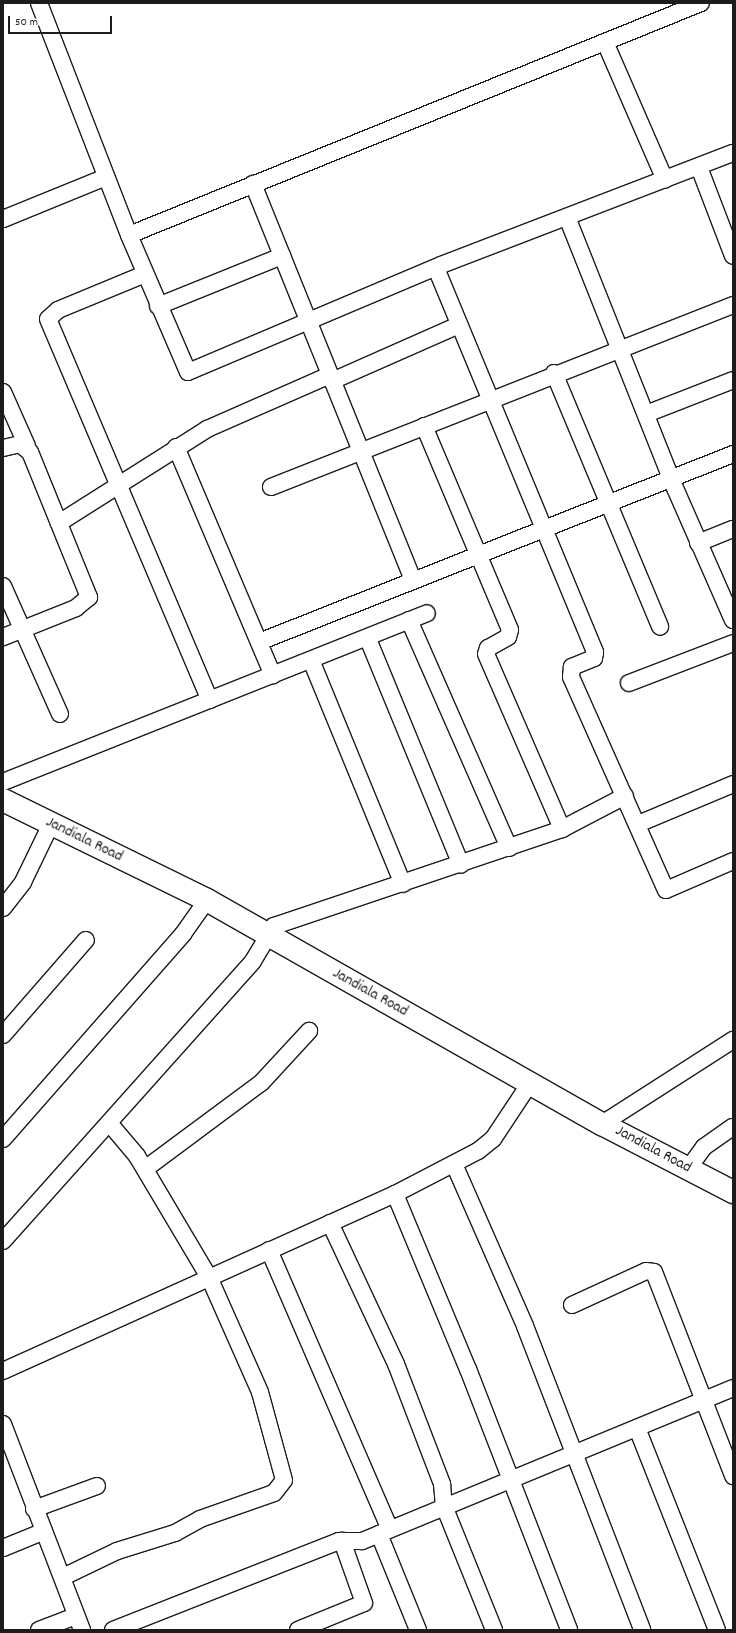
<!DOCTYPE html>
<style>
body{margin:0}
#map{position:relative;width:736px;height:1633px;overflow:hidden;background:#fff;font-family:Dekko,sans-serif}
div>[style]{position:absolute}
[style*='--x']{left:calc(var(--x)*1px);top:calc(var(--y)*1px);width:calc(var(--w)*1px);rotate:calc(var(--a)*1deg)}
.roads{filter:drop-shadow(1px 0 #1c1c1c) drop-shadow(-1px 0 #1c1c1c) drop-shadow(0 1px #1c1c1c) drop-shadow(0 -1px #1c1c1c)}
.street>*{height:16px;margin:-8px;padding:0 8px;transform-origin:8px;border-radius:8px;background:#fff}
.secondary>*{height:22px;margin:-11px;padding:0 11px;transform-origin:11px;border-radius:11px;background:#fff}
span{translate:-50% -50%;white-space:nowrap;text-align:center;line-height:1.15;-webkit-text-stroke:4px #fff;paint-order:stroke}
.street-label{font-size:16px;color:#1c1c1c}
.frame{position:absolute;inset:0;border:4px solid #1c1c1c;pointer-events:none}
.scale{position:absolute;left:8px;top:16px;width:104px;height:18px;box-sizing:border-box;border:2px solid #1c1c1c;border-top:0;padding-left:5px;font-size:12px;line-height:14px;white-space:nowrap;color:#1c1c1c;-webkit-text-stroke:3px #fff;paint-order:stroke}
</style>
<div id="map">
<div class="roads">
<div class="street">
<div style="--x:39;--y:3;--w:249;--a:68.8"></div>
<div style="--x:129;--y:235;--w:149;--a:66.7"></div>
<div style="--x:188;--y:372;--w:275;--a:-22.9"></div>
<div style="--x:441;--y:265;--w:313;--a:-21"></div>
<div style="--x:605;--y:42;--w:150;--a:66.5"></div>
<div style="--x:699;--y:167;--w:95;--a:69.1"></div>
<div style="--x:253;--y:184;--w:428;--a:68"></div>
<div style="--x:567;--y:217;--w:282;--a:68.3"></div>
<div style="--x:671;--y:479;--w:154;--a:66.3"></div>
<div style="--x:3;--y:219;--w:111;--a:-22.2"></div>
<div style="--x:129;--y:235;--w:617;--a:-22.08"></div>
<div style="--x:436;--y:268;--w:416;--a:67.5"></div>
<div style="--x:595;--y:652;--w:6;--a:99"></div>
<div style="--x:594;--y:658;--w:24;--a:158"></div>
<div style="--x:572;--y:667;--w:10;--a:96"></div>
<div style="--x:571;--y:677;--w:233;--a:66"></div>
<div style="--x:666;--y:890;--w:73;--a:-23.4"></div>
<div style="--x:145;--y:274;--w:94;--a:157.5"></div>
<div style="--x:58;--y:310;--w:13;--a:138"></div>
<div style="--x:48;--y:319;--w:414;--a:67"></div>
<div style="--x:158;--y:306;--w:134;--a:-22"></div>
<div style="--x:554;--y:373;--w:275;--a:67.3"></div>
<div style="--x:332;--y:381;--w:139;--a:-23.8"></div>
<div style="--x:3;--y:392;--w:59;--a:66"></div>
<div style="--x:646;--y:414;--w:93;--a:-21.3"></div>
<div style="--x:424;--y:426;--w:221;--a:67.1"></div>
<div style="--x:510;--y:630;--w:7;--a:106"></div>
<div style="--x:508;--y:637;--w:23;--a:151"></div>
<div style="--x:488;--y:648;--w:6;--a:108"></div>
<div style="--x:486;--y:654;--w:191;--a:66.5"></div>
<div style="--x:176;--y:447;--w:248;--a:67"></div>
<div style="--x:3;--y:448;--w:17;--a:-13"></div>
<div style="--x:20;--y:444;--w:13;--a:39"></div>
<div style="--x:30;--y:452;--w:157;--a:67.9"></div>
<div style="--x:89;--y:597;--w:17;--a:140"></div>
<div style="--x:76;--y:608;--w:79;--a:158.3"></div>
<div style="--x:271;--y:487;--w:497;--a:-21.5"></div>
<div style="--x:59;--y:523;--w:175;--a:-32.4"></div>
<div style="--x:207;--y:429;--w:134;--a:-23.7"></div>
<div style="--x:698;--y:543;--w:38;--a:-22"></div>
<div style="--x:3;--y:586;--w:140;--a:66"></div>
<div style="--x:409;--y:620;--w:249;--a:66.3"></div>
<div style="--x:368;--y:639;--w:244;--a:67.6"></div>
<div style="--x:259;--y:642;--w:510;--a:-21.63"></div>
<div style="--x:311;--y:660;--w:242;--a:67.7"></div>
<div style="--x:629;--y:683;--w:111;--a:-21"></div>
<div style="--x:3;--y:782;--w:456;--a:-21.7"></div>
<div style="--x:638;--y:824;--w:103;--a:-22.8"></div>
<div style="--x:3;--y:908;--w:33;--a:-52"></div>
<div style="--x:23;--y:882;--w:64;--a:-64.2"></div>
<div style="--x:3;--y:1035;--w:126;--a:-48.9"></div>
<div style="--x:602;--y:1124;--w:156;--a:-32.7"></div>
<div style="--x:3;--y:1139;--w:273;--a:-48.7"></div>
<div style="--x:183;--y:934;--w:42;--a:-54.8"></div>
<div style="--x:454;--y:1164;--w:177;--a:66.3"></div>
<div style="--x:525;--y:1326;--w:326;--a:68.9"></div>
<div style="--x:145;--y:1169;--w:144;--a:-36.6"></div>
<div style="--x:261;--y:1083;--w:71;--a:-47.3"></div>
<div style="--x:688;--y:1169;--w:27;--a:-54"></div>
<div style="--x:704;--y:1147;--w:35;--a:-35"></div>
<div style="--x:395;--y:1194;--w:190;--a:67.4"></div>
<div style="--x:468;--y:1369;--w:280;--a:68.8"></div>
<div style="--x:330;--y:1223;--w:156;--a:64.9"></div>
<div style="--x:396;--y:1364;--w:129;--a:69"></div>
<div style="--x:442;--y:1484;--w:22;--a:85"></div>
<div style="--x:444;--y:1506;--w:134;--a:68"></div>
<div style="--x:3;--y:1241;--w:375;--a:-48.2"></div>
<div style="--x:253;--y:961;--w:41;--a:-59"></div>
<div style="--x:274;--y:926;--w:304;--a:-18.6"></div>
<div style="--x:562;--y:829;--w:71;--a:-27.6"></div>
<div style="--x:269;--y:1250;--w:304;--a:66.6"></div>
<div style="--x:572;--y:1305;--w:81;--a:-24.7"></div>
<div style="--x:646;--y:1271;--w:8;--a:7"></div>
<div style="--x:654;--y:1272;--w:219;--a:68.8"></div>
<div style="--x:3;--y:1371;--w:430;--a:-24.3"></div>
<div style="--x:395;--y:1194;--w:93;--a:-27.4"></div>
<div style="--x:478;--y:1151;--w:19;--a:-39"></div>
<div style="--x:493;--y:1139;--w:67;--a:-56.5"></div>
<div style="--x:3;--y:1424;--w:221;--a:69"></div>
<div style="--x:637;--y:1428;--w:217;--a:68.4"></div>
<div style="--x:34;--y:1509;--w:67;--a:-20.1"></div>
<div style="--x:379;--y:1534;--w:104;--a:67.9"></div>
<div style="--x:3;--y:1548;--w:42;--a:-22.3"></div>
<div style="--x:63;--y:1577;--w:60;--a:-25.7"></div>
<div style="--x:117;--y:1551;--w:61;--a:-17.2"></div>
<div style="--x:175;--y:1533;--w:29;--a:-29"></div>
<div style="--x:200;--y:1519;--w:78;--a:-19.4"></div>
<div style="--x:274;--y:1493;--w:16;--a:-52"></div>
<div style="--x:284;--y:1480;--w:91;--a:-105.3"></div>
<div style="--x:260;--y:1392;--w:124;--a:-113.9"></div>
<div style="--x:210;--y:1279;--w:143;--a:-120.7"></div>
<div style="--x:137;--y:1156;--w:42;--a:-130.2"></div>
<div style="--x:39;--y:1630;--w:40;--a:-21"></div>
<div style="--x:113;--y:1630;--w:243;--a:-21.5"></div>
<div style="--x:339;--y:1541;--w:23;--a:0"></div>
<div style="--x:362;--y:1541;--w:401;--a:-22.4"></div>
<div style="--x:298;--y:1630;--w:71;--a:-22.2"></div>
<div style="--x:364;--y:1603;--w:66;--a:-109.5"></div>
</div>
<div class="secondary">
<div style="--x:3;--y:800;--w:227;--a:26.1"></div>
<div style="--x:207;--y:900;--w:454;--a:29.6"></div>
<div style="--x:602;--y:1124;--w:148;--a:27.4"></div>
</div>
</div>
<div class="street-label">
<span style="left:84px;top:840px;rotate:26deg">Jandiala Road</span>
<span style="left:370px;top:993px;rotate:29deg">Jandiala Road</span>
<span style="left:653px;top:1150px;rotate:28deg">Jandiala Road</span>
</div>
<div class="frame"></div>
<div class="scale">50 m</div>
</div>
